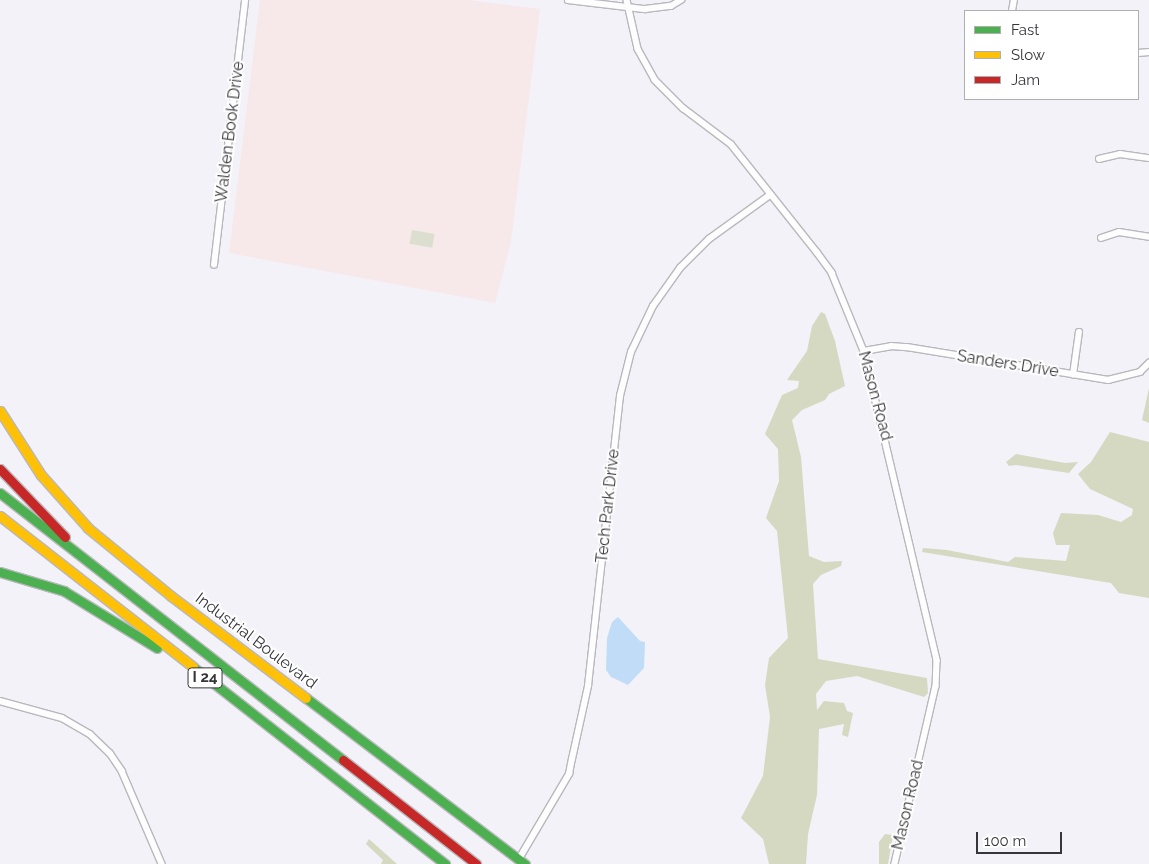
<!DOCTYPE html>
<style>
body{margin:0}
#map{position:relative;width:1149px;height:864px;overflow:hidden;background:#f2f2f8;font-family:Raleway,sans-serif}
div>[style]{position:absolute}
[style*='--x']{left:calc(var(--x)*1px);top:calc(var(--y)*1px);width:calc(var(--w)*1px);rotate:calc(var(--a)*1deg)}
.industrial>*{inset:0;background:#f7e8e9}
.green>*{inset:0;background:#dcdfcf;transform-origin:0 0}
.forest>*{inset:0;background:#d5d9c1}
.water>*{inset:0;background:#c0dcf7}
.roads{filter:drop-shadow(1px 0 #b8b8bd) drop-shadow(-1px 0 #b8b8bd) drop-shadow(0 1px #b8b8bd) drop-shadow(0 -1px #b8b8bd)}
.street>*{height:5.5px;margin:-2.75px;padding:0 2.75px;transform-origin:2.75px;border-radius:2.75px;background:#fdfdfe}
.fast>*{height:9px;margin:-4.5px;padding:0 4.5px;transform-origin:4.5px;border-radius:4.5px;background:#4caf50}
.slow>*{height:9px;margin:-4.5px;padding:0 4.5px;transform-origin:4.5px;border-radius:4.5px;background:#ffc107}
.jam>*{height:9px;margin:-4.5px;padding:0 4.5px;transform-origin:4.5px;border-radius:4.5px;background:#c62828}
span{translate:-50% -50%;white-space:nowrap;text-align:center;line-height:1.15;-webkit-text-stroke:4px #fff;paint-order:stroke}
.shield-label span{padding:1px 4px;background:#fff;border:1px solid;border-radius:4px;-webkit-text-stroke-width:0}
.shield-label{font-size:15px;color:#35363a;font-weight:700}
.street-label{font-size:16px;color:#35363a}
.legend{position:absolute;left:964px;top:10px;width:175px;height:90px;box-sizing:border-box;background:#fff;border:1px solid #aeafb0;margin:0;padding:6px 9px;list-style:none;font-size:15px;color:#35363a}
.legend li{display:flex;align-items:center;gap:10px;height:25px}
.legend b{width:25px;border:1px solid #aeafb0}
.scale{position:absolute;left:976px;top:832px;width:86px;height:22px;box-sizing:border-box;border:2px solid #35363a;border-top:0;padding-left:6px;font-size:15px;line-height:18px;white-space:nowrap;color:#35363a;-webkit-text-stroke:4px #fff;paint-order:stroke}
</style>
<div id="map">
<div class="industrial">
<div style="clip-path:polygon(260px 0,469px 0,540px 9px,511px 241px,495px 303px,229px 253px)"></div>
</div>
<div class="green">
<div style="left:412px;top:230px;width:23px;height:14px;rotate:10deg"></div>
</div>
<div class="forest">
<div style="clip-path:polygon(821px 312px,825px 314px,835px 341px,845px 386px,829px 394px,825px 400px,802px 410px,792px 420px,801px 457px,809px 556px,824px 562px,842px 561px,841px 566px,821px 575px,813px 584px,818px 659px,927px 678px,928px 693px,924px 697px,857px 676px,826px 681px,816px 694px,817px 710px,824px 701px,844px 703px,847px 711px,853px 713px,848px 737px,842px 735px,844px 724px,819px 729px,817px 795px,808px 834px,806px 864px,769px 864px,763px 839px,741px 818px,763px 776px,770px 717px,765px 685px,769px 658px,788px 638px,777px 531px,766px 518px,779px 481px,778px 449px,765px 434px,782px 395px,798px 388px,799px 381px,787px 380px,807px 351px,812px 326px)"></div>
<div style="clip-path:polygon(1149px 388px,1149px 423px,1142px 420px)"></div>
<div style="clip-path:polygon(1110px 432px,1149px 442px,1149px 598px,1119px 593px,1111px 583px,922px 552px,923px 548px,947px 550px,1008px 562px,1015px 557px,1066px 561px,1070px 545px,1056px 545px,1053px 533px,1061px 513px,1098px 515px,1121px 522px,1132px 515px,1133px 509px,1090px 489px,1078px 474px,1091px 462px)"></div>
<div style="clip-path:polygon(1016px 454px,1065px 463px,1078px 462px,1069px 473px,1016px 465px,1009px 466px,1006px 462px)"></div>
<div style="clip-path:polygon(885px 834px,893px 835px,888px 864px,879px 864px,879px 842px)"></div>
<div style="clip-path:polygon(369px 839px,397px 864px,381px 864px,383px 860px,366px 844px)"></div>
</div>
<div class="water">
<div style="clip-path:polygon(618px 617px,640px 641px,645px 642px,644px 668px,628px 685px,611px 677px,606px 670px,607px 638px,612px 622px)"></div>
</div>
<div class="roads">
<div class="street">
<div style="--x:568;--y:0;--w:78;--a:6.7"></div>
<div style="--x:645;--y:9;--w:26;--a:-7"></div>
<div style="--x:671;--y:6;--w:12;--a:-31"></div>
<div style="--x:627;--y:0;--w:50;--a:77.3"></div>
<div style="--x:638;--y:49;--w:35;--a:61"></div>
<div style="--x:655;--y:80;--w:40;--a:45"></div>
<div style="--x:683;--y:108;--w:60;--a:36.9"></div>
<div style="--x:731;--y:144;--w:138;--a:51.5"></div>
<div style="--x:817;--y:252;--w:26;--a:54"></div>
<div style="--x:832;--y:273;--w:84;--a:67.7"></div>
<div style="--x:864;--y:351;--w:318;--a:76.7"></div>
<div style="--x:937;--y:660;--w:26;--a:92"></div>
<div style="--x:936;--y:686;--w:183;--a:103"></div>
<div style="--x:1012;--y:11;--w:11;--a:-80"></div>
<div style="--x:1138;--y:53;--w:11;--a:-5"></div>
<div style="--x:1099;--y:159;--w:22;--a:-13"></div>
<div style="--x:1120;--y:154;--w:29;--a:8"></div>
<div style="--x:1101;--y:238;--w:19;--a:-18"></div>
<div style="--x:1119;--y:232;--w:30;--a:9"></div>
<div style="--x:214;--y:265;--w:267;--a:-83.3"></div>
<div style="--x:864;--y:351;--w:27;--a:-10"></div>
<div style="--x:891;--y:346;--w:16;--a:4"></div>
<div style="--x:907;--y:347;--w:204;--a:9.3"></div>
<div style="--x:1108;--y:380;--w:33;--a:-14"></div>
<div style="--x:1140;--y:372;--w:13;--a:-45"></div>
<div style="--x:1073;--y:375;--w:43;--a:-82.1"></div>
<div style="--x:0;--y:701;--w:64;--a:15.3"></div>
<div style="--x:62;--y:718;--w:32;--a:30"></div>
<div style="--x:90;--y:734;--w:28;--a:44"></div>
<div style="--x:110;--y:753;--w:22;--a:56"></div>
<div style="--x:122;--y:771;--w:101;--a:66.7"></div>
<div style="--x:519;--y:859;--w:99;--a:-59.5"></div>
<div style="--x:569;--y:774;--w:15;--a:-79"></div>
<div style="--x:572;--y:759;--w:75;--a:-77.6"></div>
<div style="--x:588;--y:686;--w:292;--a:-83.7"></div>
<div style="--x:620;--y:396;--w:45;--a:-76"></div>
<div style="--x:631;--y:352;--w:51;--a:-64.4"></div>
<div style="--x:653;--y:306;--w:47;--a:-54.6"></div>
<div style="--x:680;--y:268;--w:41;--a:-45"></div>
<div style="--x:709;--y:239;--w:75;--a:-35.8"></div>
</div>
<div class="fast">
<div style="--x:0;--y:493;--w:435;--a:37.9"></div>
<div style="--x:0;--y:572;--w:67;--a:16.5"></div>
<div style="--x:64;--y:591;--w:109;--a:31.5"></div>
<div style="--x:193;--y:667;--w:320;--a:38"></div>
<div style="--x:306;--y:698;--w:275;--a:37.2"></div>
</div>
<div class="slow">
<div style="--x:0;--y:411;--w:76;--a:57.4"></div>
<div style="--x:41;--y:475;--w:71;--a:48.4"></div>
<div style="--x:88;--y:528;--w:107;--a:39.3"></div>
<div style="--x:171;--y:596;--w:169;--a:37.1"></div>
<div style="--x:0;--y:516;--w:245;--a:38"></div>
</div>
<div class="jam">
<div style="--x:0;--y:469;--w:94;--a:46.3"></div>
<div style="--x:343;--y:760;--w:169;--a:38"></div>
</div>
</div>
<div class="shield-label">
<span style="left:205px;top:678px">I 24</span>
</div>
<div class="street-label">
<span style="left:230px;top:132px;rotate:-83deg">Walden Book Drive</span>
<span style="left:1008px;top:364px;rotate:9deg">Sanders Drive</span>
<span style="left:875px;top:396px;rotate:75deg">Mason Road</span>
<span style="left:608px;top:506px;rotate:-84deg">Tech Park Drive</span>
<span style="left:256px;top:641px;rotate:37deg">Industrial Boulevard</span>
<span style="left:908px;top:805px;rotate:-77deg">Mason Road</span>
</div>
<ul class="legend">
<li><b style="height:6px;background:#4caf50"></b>Fast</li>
<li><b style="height:6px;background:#ffc107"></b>Slow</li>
<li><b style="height:6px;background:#c62828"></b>Jam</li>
</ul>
<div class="scale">100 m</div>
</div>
